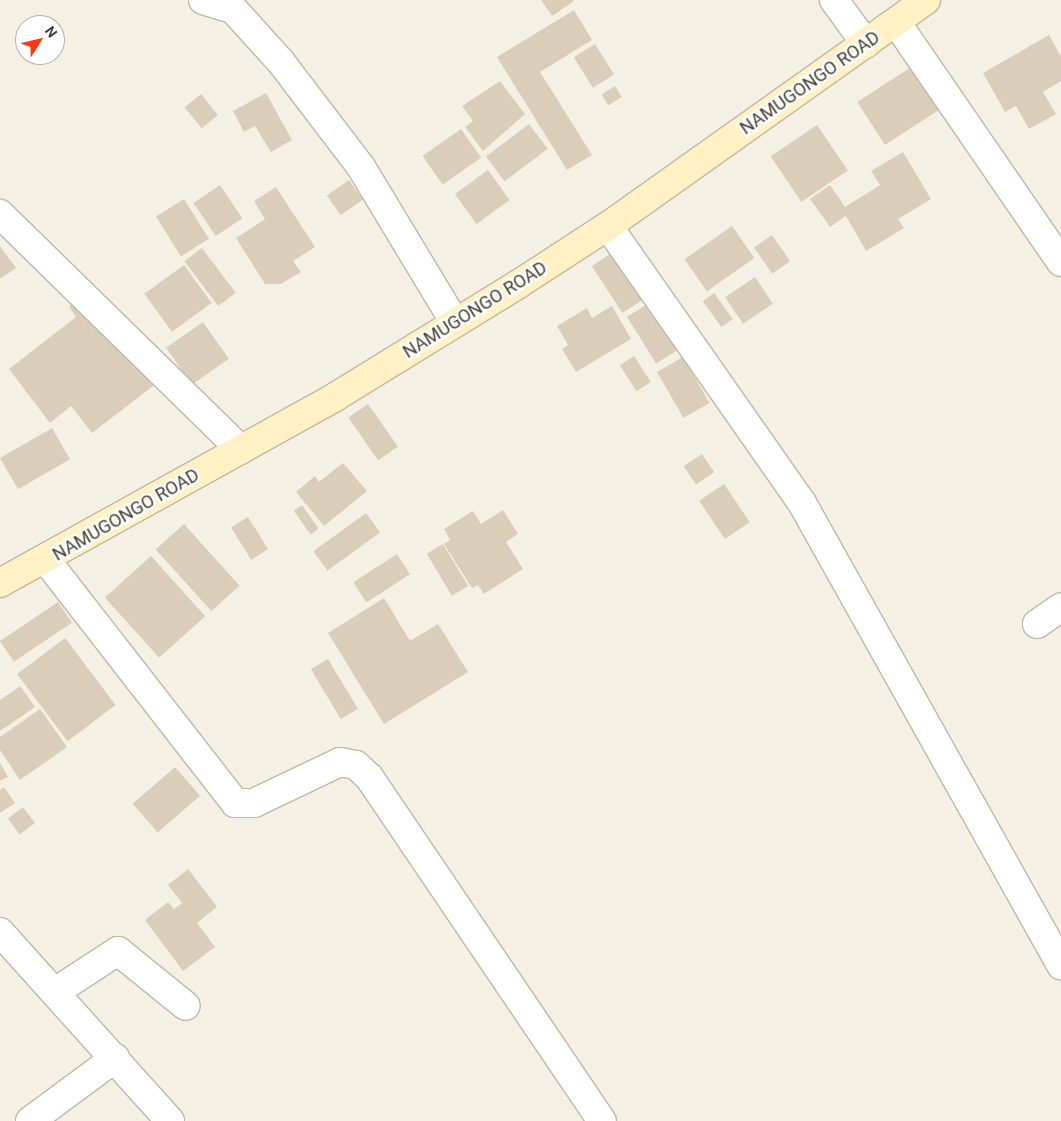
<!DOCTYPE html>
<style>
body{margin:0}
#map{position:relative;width:1061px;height:1121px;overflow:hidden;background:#f4f0e4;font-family:Roboto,sans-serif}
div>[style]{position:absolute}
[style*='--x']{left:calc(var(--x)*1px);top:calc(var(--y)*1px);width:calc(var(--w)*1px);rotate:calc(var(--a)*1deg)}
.building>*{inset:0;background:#dacebb;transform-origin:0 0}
.roads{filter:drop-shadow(1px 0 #c1b8a6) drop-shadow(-1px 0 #c1b8a6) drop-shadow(0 1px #c1b8a6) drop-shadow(0 -1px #c1b8a6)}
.minor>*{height:28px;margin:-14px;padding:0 14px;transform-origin:14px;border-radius:14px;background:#fff}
.secondary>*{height:28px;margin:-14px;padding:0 14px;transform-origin:14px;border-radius:14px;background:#fff1c4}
span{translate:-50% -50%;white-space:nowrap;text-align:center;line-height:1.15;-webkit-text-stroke:5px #fff;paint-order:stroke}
.street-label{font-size:18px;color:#474033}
.north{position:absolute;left:15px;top:15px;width:50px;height:50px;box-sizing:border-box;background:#fff;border:1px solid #b5b3ad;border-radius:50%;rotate:54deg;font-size:14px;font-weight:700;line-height:20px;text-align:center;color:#474033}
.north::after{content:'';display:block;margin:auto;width:18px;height:22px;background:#ff3711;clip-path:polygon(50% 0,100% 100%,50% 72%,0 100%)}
</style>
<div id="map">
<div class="building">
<div style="clip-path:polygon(541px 0,573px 0,574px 1px,552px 16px)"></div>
<div style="clip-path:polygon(574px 10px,592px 40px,540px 72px,592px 155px,567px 170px,497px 57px)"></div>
<div style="clip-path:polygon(1049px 35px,1061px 57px,1061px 81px,1043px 92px,1056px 114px,1029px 129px,1016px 106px,1005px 112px,983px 73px)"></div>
<div style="left:595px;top:44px;width:36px;height:25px;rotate:58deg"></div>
<div style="left:916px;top:64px;width:51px;height:70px;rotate:57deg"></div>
<div style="clip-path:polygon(500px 81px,525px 114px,483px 151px,465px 127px,473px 121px,462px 106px)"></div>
<div style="left:615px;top:86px;width:13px;height:16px;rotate:58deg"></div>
<div style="clip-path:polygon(266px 93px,292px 140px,271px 152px,255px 126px,244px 132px,233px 111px)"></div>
<div style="left:201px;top:94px;width:27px;height:21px;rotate:51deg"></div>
<div style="left:529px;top:124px;width:31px;height:54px;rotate:53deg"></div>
<div style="left:817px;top:125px;width:55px;height:56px;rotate:56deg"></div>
<div style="left:461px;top:129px;width:35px;height:47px;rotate:55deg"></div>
<div style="clip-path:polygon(903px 152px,931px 199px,898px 219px,904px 228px,866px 251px,846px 216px,830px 227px,810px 199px,830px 185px,845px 207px,880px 185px,871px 171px)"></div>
<div style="left:488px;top:170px;width:37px;height:41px;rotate:54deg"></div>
<div style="left:349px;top:180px;width:24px;height:27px;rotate:55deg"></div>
<div style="left:220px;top:185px;width:40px;height:32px;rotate:56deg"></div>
<div style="clip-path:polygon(276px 187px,315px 247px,293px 261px,301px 272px,281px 284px,265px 284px,236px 238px,265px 219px,254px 201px)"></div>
<div style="left:184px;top:199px;width:47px;height:33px;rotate:58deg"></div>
<div style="left:732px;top:226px;width:39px;height:58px;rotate:55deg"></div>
<div style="left:772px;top:235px;width:32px;height:22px;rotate:55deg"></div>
<div style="clip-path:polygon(0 246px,16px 268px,0 279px)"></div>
<div style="left:202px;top:248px;width:56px;height:22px;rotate:53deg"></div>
<div style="left:612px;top:253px;width:56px;height:24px;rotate:57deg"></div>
<div style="left:184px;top:265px;width:47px;height:49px;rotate:54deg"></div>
<div style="left:755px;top:277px;width:32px;height:36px;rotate:56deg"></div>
<div style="left:714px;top:293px;width:32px;height:14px;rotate:54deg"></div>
<div style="clip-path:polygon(84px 296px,153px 386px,92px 433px,71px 406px,50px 423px,9px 369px,76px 317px,69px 307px)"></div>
<div style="left:649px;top:303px;width:55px;height:26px;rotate:58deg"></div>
<div style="clip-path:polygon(612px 306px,631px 339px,576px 372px,562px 349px,568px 345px,557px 326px,587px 308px,592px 318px)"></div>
<div style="left:203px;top:322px;width:45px;height:45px;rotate:55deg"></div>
<div style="left:634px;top:356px;width:31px;height:17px;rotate:57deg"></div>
<div style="left:683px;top:357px;width:53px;height:30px;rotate:60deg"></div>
<div style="left:368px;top:404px;width:52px;height:24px;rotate:55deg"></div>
<div style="left:52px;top:428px;width:36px;height:60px;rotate:60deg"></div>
<div style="left:702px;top:454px;width:22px;height:22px;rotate:56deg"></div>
<div style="clip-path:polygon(343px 463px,367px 491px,324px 526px,296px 492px,315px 476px,319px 482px)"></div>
<div style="left:724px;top:484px;width:46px;height:30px;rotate:56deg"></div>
<div style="left:302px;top:505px;width:29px;height:10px;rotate:55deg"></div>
<div style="clip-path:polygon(503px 510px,518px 534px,506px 542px,523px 569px,484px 594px,478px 585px,472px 588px,444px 544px,450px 540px,444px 529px,473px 511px,481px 524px)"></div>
<div style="left:366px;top:513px;width:24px;height:65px;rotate:54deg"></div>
<div style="left:248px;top:517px;width:38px;height:20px;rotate:58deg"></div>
<div style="left:184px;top:524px;width:83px;height:38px;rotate:48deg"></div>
<div style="left:443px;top:544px;width:49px;height:19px;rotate:59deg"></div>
<div style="left:397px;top:554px;width:24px;height:52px;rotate:57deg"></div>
<div style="left:151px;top:556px;width:81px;height:62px;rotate:48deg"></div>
<div style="clip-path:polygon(384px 598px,410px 641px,438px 624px,468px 672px,384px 724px,328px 633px)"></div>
<div style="left:58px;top:602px;width:25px;height:70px;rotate:56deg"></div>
<div style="left:65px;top:638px;width:84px;height:60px;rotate:53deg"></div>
<div style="left:328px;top:659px;width:58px;height:20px;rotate:59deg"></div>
<div style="clip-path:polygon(20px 686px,35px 707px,0 731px,0 700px)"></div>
<div style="clip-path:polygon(40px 709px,67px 747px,20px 780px,0 750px,0 737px)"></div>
<div style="clip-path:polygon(0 763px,8px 777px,0 781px)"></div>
<div style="left:175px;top:767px;width:38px;height:56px;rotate:49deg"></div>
<div style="clip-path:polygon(4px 787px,15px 803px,0 813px,0 790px)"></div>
<div style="left:23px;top:807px;width:20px;height:19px;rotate:53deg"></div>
<div style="clip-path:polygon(188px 869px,217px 907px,197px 923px,215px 947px,183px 971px,145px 920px,168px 902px,174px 909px,182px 903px,168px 885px)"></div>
</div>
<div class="roads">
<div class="minor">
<div style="--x:203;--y:0;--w:31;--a:17"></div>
<div style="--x:233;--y:9;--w:72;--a:47.8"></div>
<div style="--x:281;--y:62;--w:132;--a:52.7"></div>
<div style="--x:361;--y:167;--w:182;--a:58.9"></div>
<div style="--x:834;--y:0;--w:54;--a:54"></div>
<div style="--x:896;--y:22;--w:291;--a:55.5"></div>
<div style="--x:0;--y:214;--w:337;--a:44.4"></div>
<div style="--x:608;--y:226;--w:338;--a:55"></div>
<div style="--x:802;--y:503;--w:530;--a:60.72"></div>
<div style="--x:46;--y:560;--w:308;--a:52.1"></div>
<div style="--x:235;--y:803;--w:19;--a:0"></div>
<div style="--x:254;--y:803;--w:95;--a:-25.5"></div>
<div style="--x:340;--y:762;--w:16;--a:11"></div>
<div style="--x:356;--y:765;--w:18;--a:43"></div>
<div style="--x:369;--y:777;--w:415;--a:55.9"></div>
<div style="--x:1037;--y:624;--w:29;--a:-35"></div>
<div style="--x:0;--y:932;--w:254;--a:48"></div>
<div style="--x:55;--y:992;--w:75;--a:-33.1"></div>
<div style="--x:118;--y:951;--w:87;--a:39"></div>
<div style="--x:30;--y:1121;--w:106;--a:-36.5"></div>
</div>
<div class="secondary">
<div style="--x:0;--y:583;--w:383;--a:-29"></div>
<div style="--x:335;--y:397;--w:214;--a:-31.6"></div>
<div style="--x:517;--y:285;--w:108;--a:-33"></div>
<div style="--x:608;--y:226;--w:390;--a:-35.4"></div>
</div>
</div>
<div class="street-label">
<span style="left:810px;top:83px;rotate:-35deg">NAMUGONGO ROAD</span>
<span style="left:475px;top:310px;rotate:-32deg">NAMUGONGO ROAD</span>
<span style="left:126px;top:515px;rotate:-30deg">NAMUGONGO ROAD</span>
</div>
<div class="north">N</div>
</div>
